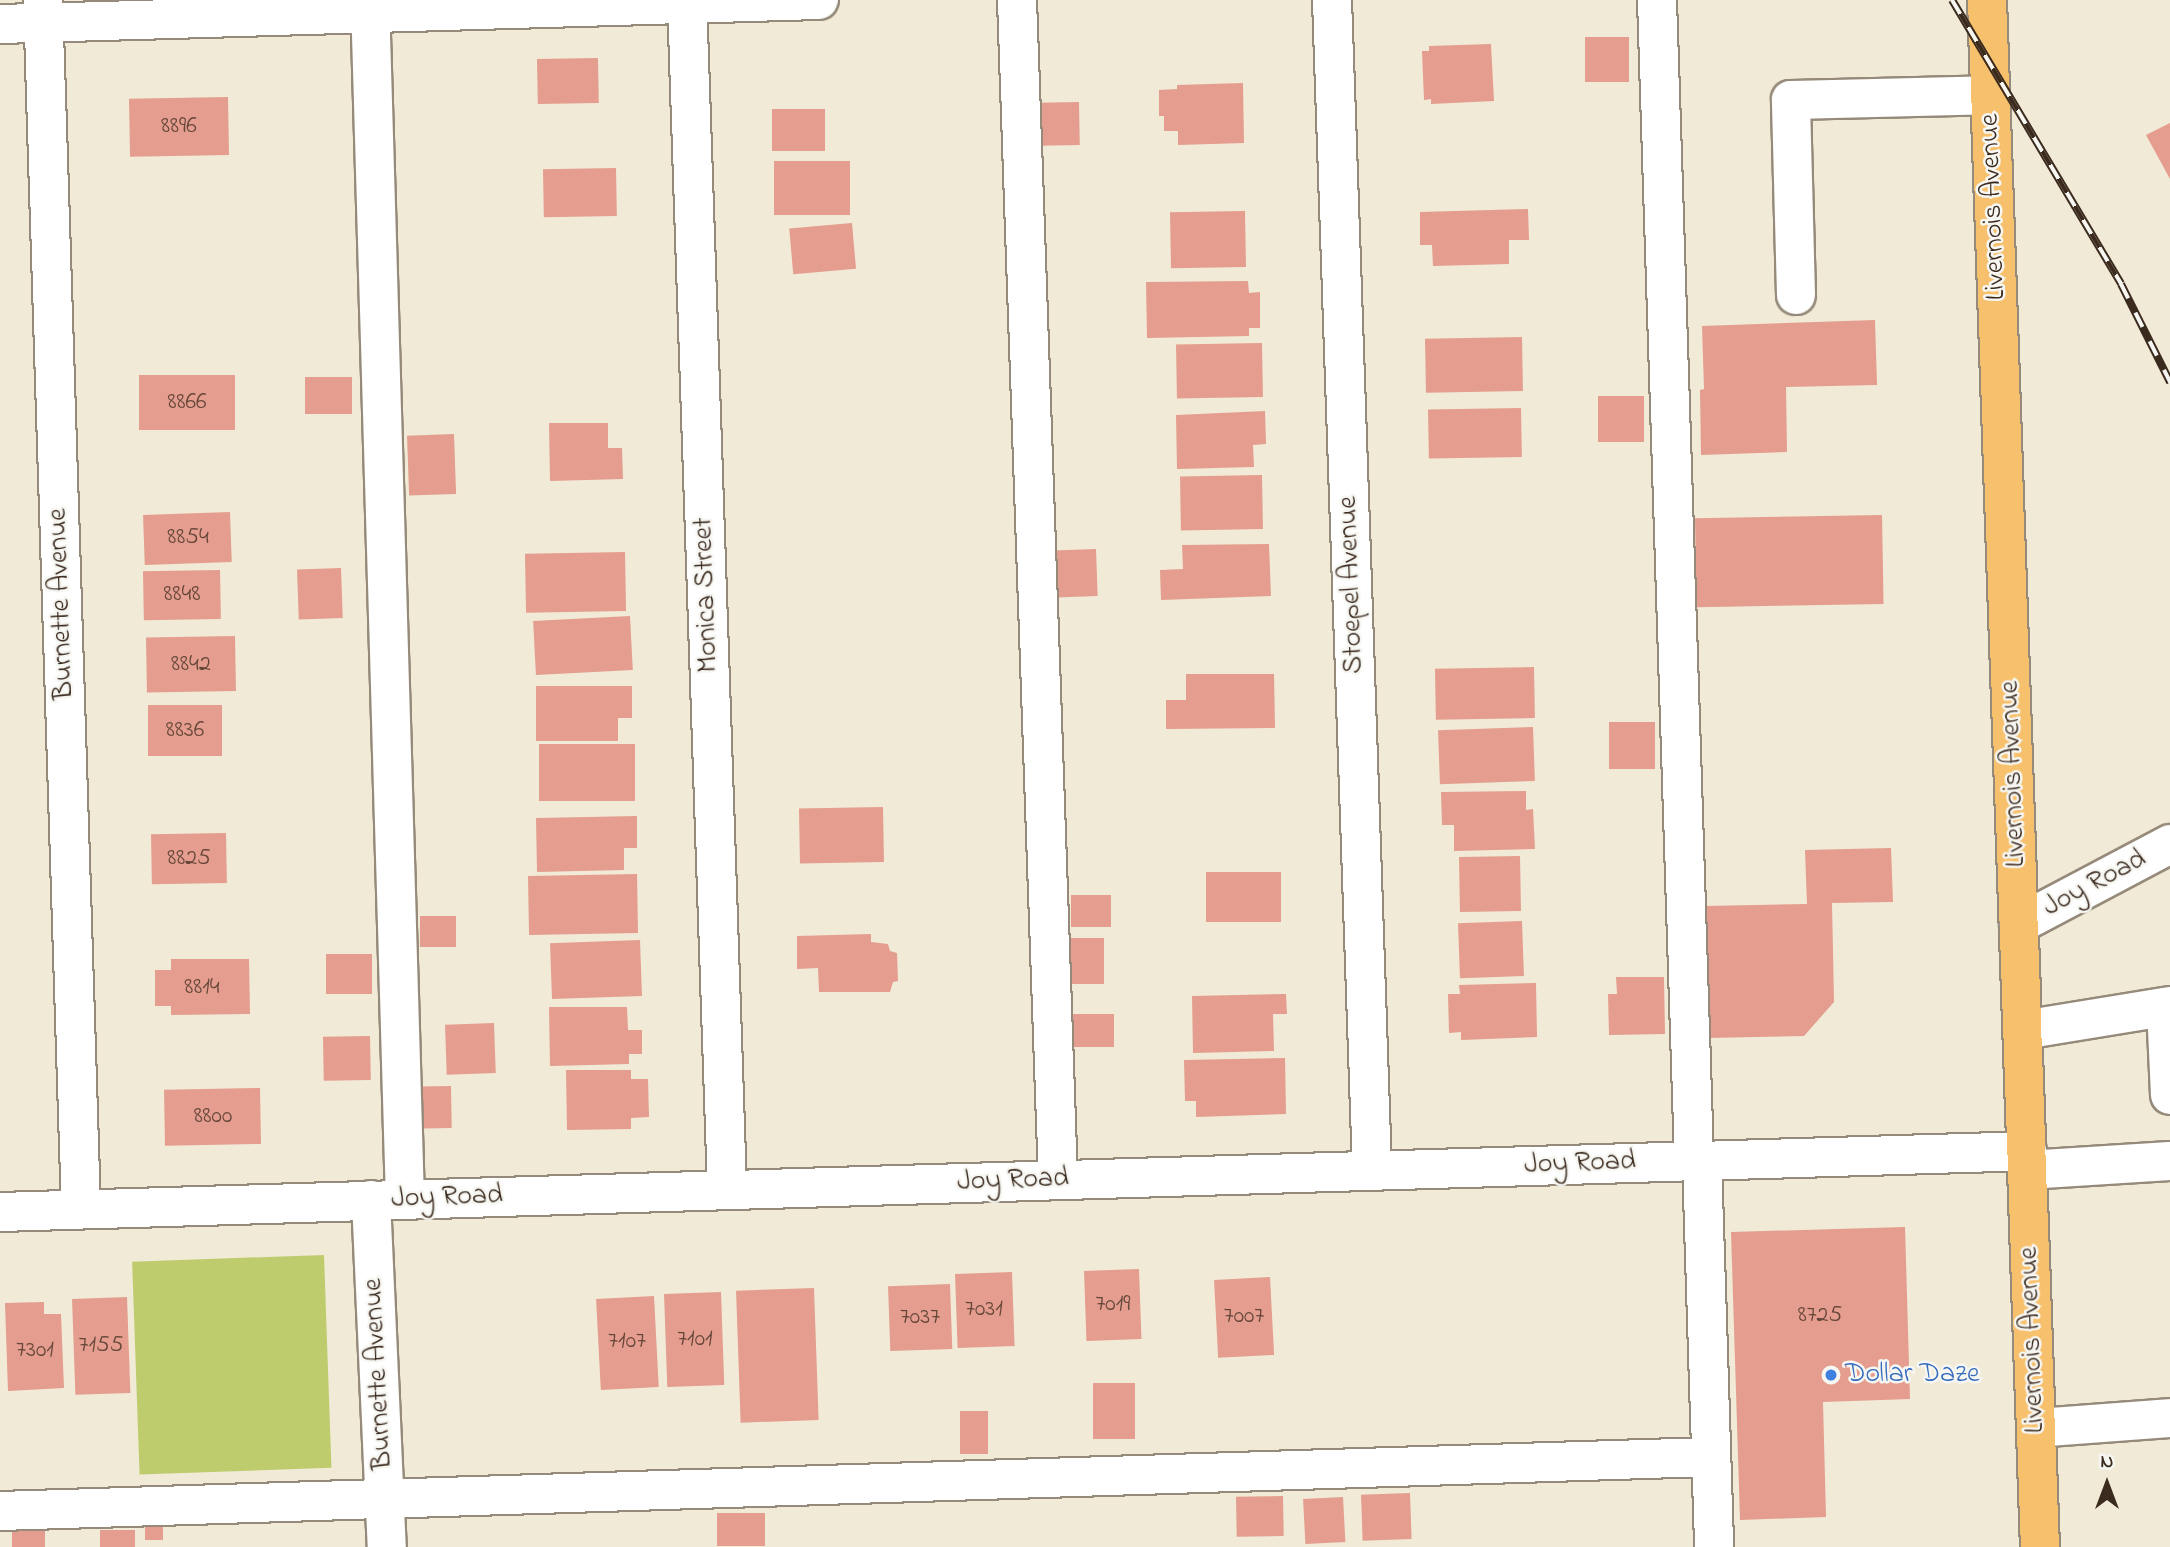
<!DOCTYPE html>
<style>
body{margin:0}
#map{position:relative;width:2170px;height:1547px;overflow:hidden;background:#f1ead7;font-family:"Indie Flower",sans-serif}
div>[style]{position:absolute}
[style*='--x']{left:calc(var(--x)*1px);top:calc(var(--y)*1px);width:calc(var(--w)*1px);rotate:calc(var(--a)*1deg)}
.green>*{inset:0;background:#becc6e;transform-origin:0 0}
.building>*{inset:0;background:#e49d8e;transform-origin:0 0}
.roads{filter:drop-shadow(2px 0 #968a7a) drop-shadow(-2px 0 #968a7a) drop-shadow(0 2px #968a7a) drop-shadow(0 -2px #968a7a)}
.minor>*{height:38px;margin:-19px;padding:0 19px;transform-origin:19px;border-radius:19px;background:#fff}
.major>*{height:38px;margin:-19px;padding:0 19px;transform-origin:19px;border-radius:19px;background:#f7c06c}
.rail>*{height:8px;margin-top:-4px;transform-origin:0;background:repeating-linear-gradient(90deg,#f6f6f2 0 16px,#3b2a1e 0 32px);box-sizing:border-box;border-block:2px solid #3b2a1e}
.dots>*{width:19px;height:19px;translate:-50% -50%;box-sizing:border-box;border:4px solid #f6f6f2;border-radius:50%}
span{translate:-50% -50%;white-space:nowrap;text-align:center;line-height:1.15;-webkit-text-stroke:5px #f6f6f2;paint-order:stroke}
.number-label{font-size:24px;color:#65473a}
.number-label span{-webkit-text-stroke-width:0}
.street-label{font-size:28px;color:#3b2a1e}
.shop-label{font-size:28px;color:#366cbe}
.left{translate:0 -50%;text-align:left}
.north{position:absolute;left:2072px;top:1449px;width:70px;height:70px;-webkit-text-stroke:5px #f6f6f2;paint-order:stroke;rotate:0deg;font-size:19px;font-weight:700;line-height:28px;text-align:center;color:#3b2a1e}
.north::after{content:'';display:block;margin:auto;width:24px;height:32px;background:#3b2a1e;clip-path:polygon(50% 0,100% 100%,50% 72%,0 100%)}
</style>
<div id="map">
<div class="green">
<div style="left:324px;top:1255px;width:213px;height:192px;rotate:88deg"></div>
</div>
<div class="building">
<div style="left:1629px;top:37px;width:45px;height:44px;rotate:90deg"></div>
<div style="clip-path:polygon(1491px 44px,1494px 101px,1431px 104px,1431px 99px,1424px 100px,1422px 51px,1429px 51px,1429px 46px)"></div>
<div style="left:598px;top:58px;width:45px;height:61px;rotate:89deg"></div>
<div style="clip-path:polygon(1243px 83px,1244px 143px,1178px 145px,1178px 131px,1164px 131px,1164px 116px,1159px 116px,1159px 90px,1177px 89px,1177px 85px)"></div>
<div style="left:228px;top:97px;width:58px;height:99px;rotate:89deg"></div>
<div style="left:1079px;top:102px;width:43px;height:41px;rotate:89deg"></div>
<div style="left:772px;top:109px;width:53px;height:42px"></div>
<div style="clip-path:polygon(2170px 123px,2170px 179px,2146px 135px)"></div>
<div style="left:850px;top:161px;width:54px;height:76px;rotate:90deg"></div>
<div style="left:616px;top:168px;width:48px;height:73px;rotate:89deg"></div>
<div style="clip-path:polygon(1528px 209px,1529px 240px,1509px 240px,1509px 264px,1433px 266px,1432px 245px,1420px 245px,1420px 212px)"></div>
<div style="left:1245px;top:211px;width:56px;height:75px;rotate:89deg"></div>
<div style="left:852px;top:223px;width:46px;height:63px;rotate:85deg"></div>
<div style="clip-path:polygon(1248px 281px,1249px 293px,1260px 292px,1260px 328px,1249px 328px,1249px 336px,1147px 338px,1146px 282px)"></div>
<div style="clip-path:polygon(1875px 320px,1877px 385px,1786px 387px,1787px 452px,1701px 455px,1700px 390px,1704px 389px,1702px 326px)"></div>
<div style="left:1522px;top:337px;width:54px;height:97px;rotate:89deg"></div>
<div style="left:1262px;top:343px;width:54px;height:86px;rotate:89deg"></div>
<div style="left:235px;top:375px;width:55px;height:96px;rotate:90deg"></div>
<div style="left:305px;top:377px;width:47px;height:37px"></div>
<div style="left:1598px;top:396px;width:46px;height:46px"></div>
<div style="left:1521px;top:408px;width:49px;height:93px;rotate:89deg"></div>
<div style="clip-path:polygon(1265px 411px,1266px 444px,1253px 445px,1254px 467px,1177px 469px,1176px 415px)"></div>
<div style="clip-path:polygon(549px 423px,608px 423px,608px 448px,622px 448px,623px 479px,550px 481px)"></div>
<div style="left:454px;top:434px;width:60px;height:47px;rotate:88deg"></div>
<div style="left:1262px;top:475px;width:54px;height:82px;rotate:89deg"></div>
<div style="left:230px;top:512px;width:50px;height:87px;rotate:88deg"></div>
<div style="left:1882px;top:515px;width:89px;height:187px;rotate:89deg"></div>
<div style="clip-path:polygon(1269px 544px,1271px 596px,1161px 600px,1160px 570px,1183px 569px,1182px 545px)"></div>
<div style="left:1096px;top:549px;width:47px;height:42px;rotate:88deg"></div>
<div style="left:625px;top:552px;width:59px;height:100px;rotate:89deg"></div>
<div style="left:341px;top:568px;width:50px;height:44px;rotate:88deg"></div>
<div style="left:220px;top:570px;width:49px;height:77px;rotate:89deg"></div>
<div style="left:630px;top:616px;width:54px;height:97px;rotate:87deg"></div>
<div style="left:235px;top:636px;width:55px;height:89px;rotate:89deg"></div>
<div style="left:1534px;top:667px;width:51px;height:99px;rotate:89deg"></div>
<div style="clip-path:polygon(1186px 674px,1274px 674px,1275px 728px,1166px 729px,1166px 700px,1186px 700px)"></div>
<div style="clip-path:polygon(536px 686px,632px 686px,632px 718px,618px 718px,618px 741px,536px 741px)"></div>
<div style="left:222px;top:705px;width:51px;height:74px;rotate:90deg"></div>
<div style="left:1655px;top:722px;width:47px;height:46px;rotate:90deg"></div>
<div style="left:1533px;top:727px;width:54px;height:95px;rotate:88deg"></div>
<div style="left:539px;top:744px;width:96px;height:57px"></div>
<div style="clip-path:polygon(1526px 791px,1526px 810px,1533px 809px,1535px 849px,1454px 851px,1454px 825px,1442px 825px,1441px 792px)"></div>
<div style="left:883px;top:807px;width:55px;height:84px;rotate:89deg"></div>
<div style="clip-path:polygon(637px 816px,637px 848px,624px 848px,624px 870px,537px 872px,536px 818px)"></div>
<div style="left:226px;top:833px;width:50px;height:75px;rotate:89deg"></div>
<div style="clip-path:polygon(1891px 848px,1893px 902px,1832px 903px,1834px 1002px,1804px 1036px,1708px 1038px,1704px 906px,1807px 904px,1805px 850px)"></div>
<div style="left:1520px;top:856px;width:55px;height:61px;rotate:89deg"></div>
<div style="left:1206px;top:872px;width:75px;height:50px"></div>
<div style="left:637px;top:874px;width:59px;height:109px;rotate:89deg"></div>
<div style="left:1071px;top:895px;width:40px;height:32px"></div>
<div style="left:420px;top:916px;width:36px;height:31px"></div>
<div style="left:1522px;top:921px;width:55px;height:64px;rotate:88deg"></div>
<div style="clip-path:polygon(871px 934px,871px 942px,888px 944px,890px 951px,897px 953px,898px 981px,893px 982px,890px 992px,819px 992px,818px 968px,797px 969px,797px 936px)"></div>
<div style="left:1104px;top:938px;width:46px;height:39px;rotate:90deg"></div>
<div style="left:640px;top:940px;width:56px;height:90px;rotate:88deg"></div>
<div style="left:326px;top:954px;width:46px;height:40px"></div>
<div style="clip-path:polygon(171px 959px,249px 959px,250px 1014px,171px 1015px,171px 1006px,155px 1006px,155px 970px,171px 970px)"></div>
<div style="clip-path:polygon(1616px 977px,1664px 977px,1665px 1034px,1609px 1035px,1608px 994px,1617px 994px)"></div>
<div style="clip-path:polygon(1536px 983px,1537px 1037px,1461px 1040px,1461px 1032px,1449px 1033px,1448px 994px,1460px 994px,1459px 985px)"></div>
<div style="clip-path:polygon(1286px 994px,1287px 1014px,1273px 1014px,1274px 1051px,1193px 1053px,1192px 996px)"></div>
<div style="clip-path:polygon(549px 1007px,627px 1007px,628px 1030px,642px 1030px,642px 1054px,629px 1054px,629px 1064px,550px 1066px)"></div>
<div style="left:1070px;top:1014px;width:44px;height:33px"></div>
<div style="left:494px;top:1023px;width:50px;height:49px;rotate:88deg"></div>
<div style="left:370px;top:1036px;width:44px;height:47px;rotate:89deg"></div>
<div style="clip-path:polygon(1285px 1058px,1286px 1114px,1196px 1117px,1196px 1101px,1185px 1101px,1184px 1060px)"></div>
<div style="clip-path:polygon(566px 1070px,631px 1070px,631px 1079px,648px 1079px,649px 1117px,631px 1118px,631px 1129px,567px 1130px)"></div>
<div style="left:451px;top:1086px;width:42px;height:29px;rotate:89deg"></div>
<div style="left:260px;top:1088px;width:56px;height:96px;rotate:89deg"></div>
<div style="clip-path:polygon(1905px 1227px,1910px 1399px,1823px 1402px,1826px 1517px,1740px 1520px,1731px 1232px)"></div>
<div style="left:1139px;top:1269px;width:70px;height:55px;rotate:88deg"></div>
<div style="left:1012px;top:1272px;width:74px;height:57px;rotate:88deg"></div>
<div style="left:1270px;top:1277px;width:78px;height:56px;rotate:87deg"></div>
<div style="left:950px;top:1284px;width:65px;height:62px;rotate:88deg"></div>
<div style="left:814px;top:1288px;width:132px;height:78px;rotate:88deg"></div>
<div style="left:721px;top:1292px;width:93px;height:57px;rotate:88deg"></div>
<div style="left:654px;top:1296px;width:91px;height:58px;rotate:87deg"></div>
<div style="left:127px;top:1297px;width:96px;height:55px;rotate:88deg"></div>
<div style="clip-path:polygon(44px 1302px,44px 1314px,61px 1314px,64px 1388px,8px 1391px,5px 1303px)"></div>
<div style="left:1093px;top:1383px;width:42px;height:56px"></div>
<div style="left:960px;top:1411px;width:28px;height:43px"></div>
<div style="left:1410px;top:1493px;width:46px;height:49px;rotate:88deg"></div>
<div style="left:1283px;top:1496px;width:40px;height:47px;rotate:89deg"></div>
<div style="left:1343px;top:1497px;width:45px;height:40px;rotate:87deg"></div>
<div style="left:765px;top:1513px;width:33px;height:48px;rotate:90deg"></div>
<div style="left:163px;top:1525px;width:15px;height:18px;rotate:90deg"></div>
<div style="left:12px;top:1528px;width:33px;height:19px"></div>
<div style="left:135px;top:1530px;width:17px;height:35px;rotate:90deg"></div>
</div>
<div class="roads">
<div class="minor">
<div style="--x:43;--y:0;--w:1210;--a:88.2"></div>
<div style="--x:370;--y:0;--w:1200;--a:88.33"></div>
<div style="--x:687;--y:0;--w:1190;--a:88.07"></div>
<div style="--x:1017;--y:0;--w:1181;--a:88.01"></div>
<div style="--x:1332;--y:0;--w:1171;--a:88.04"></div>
<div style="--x:1657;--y:0;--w:1162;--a:88.17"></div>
<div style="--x:0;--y:24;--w:819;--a:-1.68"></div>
<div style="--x:1796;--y:295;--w:195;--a:-91.5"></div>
<div style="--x:1791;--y:100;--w:199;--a:-1.4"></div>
<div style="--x:2019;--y:924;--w:171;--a:-27.9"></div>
<div style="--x:2166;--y:1007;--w:88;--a:87.4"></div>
<div style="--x:2023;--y:1030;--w:149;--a:-9.3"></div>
<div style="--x:1702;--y:1161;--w:386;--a:88.2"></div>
<div style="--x:2027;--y:1170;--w:143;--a:-3.6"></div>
<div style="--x:371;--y:1200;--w:347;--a:87.4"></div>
<div style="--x:0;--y:1212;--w:2028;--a:-1.72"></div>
<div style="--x:2037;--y:1428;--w:133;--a:-4.3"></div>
<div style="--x:0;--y:1511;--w:1712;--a:-1.81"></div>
</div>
<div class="major">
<div style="--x:1987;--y:0;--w:1548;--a:88.04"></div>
</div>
</div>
<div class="rail">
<div style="--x:1952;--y:0;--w:330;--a:59.2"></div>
<div style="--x:2121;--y:284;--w:110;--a:63.4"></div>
</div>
<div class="dots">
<div style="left:1831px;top:1375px;background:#3f7fe0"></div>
</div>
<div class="number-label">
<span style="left:179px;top:127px">8896</span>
<span style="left:187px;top:403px">8866</span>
<span style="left:188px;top:538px">8854</span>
<span style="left:182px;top:595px">8848</span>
<span style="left:191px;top:665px">8842</span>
<span style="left:185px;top:731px">8836</span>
<span style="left:189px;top:859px">8825</span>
<span style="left:202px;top:988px">8814</span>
<span style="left:213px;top:1117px">8800</span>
<span style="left:1113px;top:1305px">7019</span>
<span style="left:984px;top:1310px">7031</span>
<span style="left:1820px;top:1316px">8725</span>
<span style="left:1244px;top:1317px">7007</span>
<span style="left:920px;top:1318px">7037</span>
<span style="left:695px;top:1340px">7101</span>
<span style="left:627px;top:1342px">7107</span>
<span style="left:101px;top:1346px">7155</span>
<span style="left:35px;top:1351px">7301</span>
</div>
<div class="street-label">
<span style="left:1994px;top:207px;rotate:-92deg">Livernois Avenue</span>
<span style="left:1352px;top:585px;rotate:-92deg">Stoepel Avenue</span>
<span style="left:707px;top:595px;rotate:-92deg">Monica Street</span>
<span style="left:62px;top:604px;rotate:-92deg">Burnette Avenue</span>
<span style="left:2014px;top:774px;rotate:-92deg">Livernois Avenue</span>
<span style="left:2095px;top:884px;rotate:-28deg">Joy Road</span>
<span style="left:1580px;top:1164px;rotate:-2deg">Joy Road</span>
<span style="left:1013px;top:1181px;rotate:-2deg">Joy Road</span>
<span style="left:447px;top:1198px;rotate:-2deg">Joy Road</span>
<span style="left:2033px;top:1340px;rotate:-92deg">Livernois Avenue</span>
<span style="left:379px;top:1374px;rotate:-93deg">Burnette Avenue</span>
</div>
<div class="shop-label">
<span class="left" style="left:1845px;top:1375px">Dollar Daze</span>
</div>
<div class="north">N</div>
</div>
